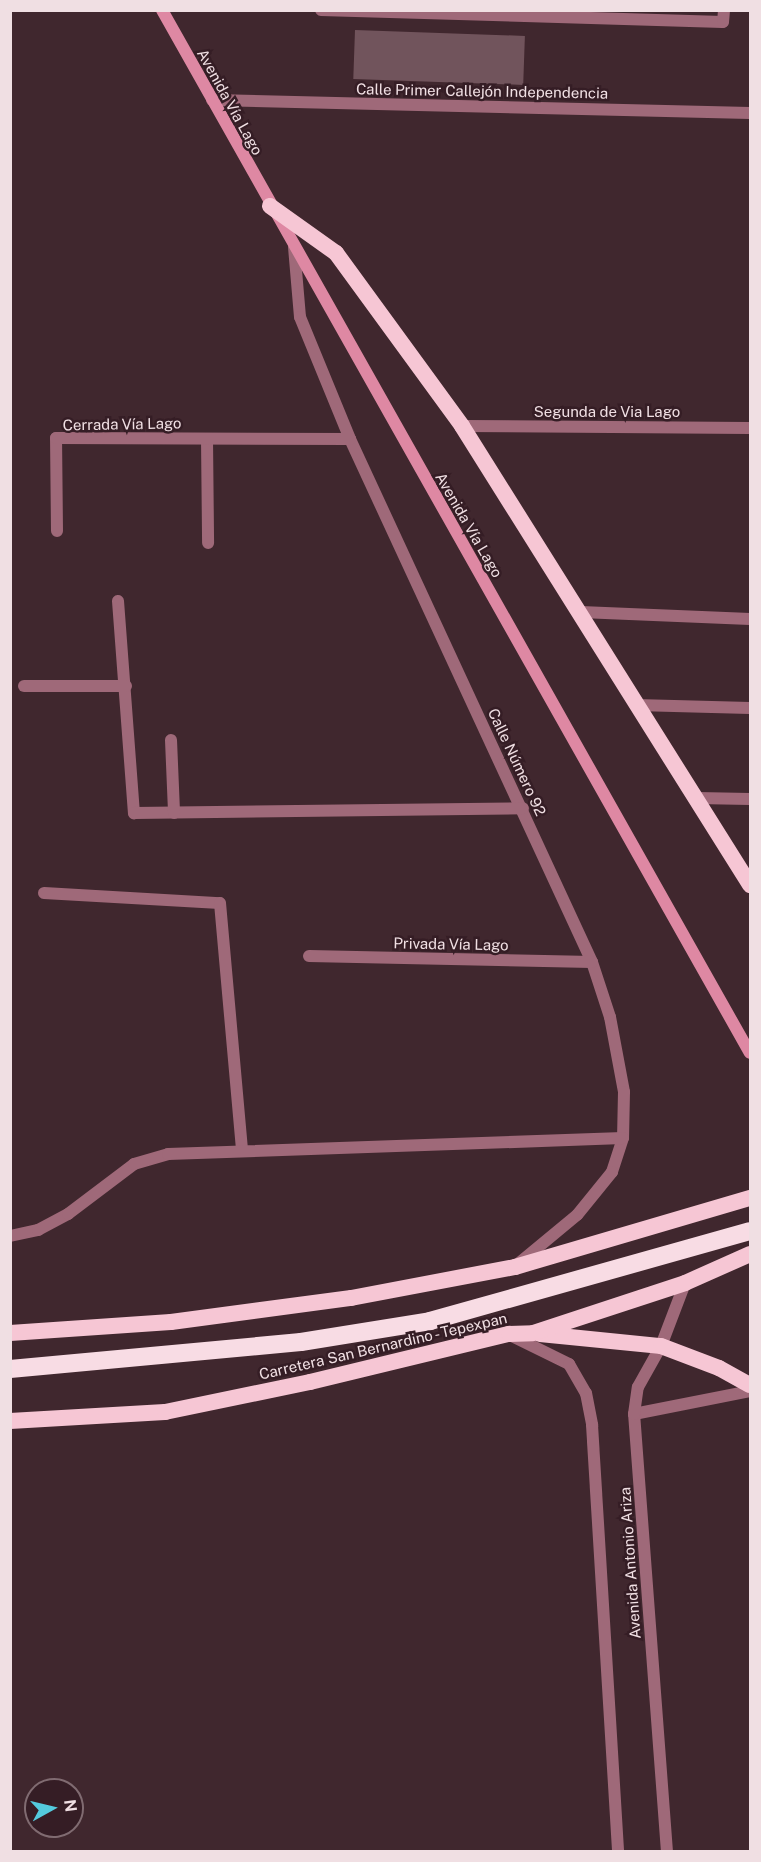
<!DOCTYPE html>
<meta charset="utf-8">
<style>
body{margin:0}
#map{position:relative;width:761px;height:1862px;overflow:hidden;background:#40272e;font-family:"Public Sans",sans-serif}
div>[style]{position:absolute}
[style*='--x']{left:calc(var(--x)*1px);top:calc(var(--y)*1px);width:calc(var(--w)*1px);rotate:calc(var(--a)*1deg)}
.building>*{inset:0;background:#71545c;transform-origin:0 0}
.minor>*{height:12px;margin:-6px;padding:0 6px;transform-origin:6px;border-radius:6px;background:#9f6979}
.secondary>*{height:12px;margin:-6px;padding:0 6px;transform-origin:6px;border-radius:6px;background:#de88a3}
.trunk>*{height:16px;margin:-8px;padding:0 8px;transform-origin:8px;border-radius:8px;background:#f6c6d4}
.motorway>*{height:18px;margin:-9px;padding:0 9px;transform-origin:9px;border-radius:9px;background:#f8dce4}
span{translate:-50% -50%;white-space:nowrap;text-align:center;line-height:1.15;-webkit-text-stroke:5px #351d25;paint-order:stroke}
.street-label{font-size:15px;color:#f0dfe3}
.frame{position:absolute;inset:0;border:12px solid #f0dfe3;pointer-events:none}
.north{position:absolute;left:24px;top:1778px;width:60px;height:60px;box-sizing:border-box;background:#351d25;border:2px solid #806b71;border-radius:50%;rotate:82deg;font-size:16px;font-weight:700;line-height:24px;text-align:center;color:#f0dfe3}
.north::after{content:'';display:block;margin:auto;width:21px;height:27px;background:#54cadd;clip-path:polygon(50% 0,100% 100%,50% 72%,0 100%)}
</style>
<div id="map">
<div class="building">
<div style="left:355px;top:30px;width:170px;height:49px;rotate:2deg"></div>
</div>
<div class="minor">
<div style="--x:321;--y:10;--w:402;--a:1.7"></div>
<div style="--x:723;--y:22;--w:12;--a:-85"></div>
<div style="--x:212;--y:100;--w:538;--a:1.38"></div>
<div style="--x:294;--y:247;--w:70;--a:85.1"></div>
<div style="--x:300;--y:317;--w:132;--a:67.7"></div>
<div style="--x:350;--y:439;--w:576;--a:65.17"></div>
<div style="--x:592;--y:962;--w:58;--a:71.9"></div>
<div style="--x:610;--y:1017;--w:76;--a:79.4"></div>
<div style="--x:624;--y:1092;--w:46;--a:91.2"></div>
<div style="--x:623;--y:1138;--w:36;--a:108"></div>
<div style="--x:612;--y:1172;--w:55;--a:129.1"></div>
<div style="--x:577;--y:1215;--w:77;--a:140.3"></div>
<div style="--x:462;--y:426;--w:288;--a:0.4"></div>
<div style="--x:207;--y:439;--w:104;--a:89.4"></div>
<div style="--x:57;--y:531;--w:93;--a:-90.6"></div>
<div style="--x:56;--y:438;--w:294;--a:0.2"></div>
<div style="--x:118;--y:601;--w:213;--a:85.7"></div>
<div style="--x:134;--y:813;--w:389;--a:-0.7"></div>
<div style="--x:581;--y:612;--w:169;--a:2.4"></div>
<div style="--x:24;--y:686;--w:102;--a:0"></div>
<div style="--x:636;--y:705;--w:114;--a:1.5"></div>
<div style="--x:171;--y:740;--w:73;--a:87.6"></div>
<div style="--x:697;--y:798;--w:53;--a:1.1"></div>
<div style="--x:44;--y:893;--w:176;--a:3.3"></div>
<div style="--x:220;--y:903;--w:247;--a:84.9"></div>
<div style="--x:309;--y:956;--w:283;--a:1.2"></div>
<div style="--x:10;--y:1236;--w:29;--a:-12"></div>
<div style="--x:38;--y:1230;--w:34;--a:-28"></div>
<div style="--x:68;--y:1214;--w:83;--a:-37.1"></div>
<div style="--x:134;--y:1164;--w:35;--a:-16"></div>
<div style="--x:168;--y:1154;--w:455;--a:-2"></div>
<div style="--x:510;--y:1335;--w:66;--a:26.2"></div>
<div style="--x:569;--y:1364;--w:34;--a:60"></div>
<div style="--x:586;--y:1393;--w:33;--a:79"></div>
<div style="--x:592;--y:1425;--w:428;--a:86.5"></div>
<div style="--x:634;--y:1414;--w:118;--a:-11.2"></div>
<div style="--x:667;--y:1852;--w:439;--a:-94.3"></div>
<div style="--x:634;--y:1414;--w:27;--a:-82"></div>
<div style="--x:638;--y:1387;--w:47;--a:-60.7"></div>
<div style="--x:661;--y:1346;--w:67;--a:-69.1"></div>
</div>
<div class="secondary">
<div style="--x:162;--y:10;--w:1197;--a:60.59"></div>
</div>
<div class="trunk">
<div style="--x:270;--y:206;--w:81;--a:35.5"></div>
<div style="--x:336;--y:253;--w:214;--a:53.9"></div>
<div style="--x:462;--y:426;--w:542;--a:57.89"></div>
<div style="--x:10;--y:1333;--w:161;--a:-3.9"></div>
<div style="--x:171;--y:1322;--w:182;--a:-7.6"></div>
<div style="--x:351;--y:1298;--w:167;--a:-10.7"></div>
<div style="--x:515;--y:1267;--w:245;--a:-16.4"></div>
<div style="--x:540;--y:1334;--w:122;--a:5.7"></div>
<div style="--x:661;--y:1346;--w:62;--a:20.8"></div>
<div style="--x:719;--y:1368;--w:35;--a:29"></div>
<div style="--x:10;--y:1421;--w:155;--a:-3.3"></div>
<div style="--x:165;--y:1412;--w:148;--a:-11.7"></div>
<div style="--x:310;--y:1382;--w:205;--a:-13.6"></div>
<div style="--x:509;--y:1334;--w:24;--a:-2"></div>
<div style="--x:533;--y:1333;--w:160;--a:-18.2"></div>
<div style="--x:685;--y:1283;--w:71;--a:-24"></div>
</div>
<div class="motorway">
<div style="--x:10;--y:1369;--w:292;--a:-5.3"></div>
<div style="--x:301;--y:1342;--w:131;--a:-9.2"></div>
<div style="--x:430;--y:1321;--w:332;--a:-15.7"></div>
</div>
<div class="street-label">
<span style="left:482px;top:91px;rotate:1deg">Calle Primer Callejón Independencia</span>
<span style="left:230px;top:102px;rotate:61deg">Avenida Vía Lago</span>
<span style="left:607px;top:412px">Segunda de Via Lago</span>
<span style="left:122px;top:424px;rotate:-1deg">Cerrada Vía Lago</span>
<span style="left:469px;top:525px;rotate:60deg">Avenida Vía Lago</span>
<span style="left:517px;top:762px;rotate:65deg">Calle Número 92</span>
<span style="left:451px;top:944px;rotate:1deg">Privada Vía Lago</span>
<span style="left:383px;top:1346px;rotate:-13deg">Carretera San Bernardino - Tepexpan</span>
<span style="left:630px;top:1563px;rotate:-94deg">Avenida Antonio Ariza</span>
</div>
<div class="frame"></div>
<div class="north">N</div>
</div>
